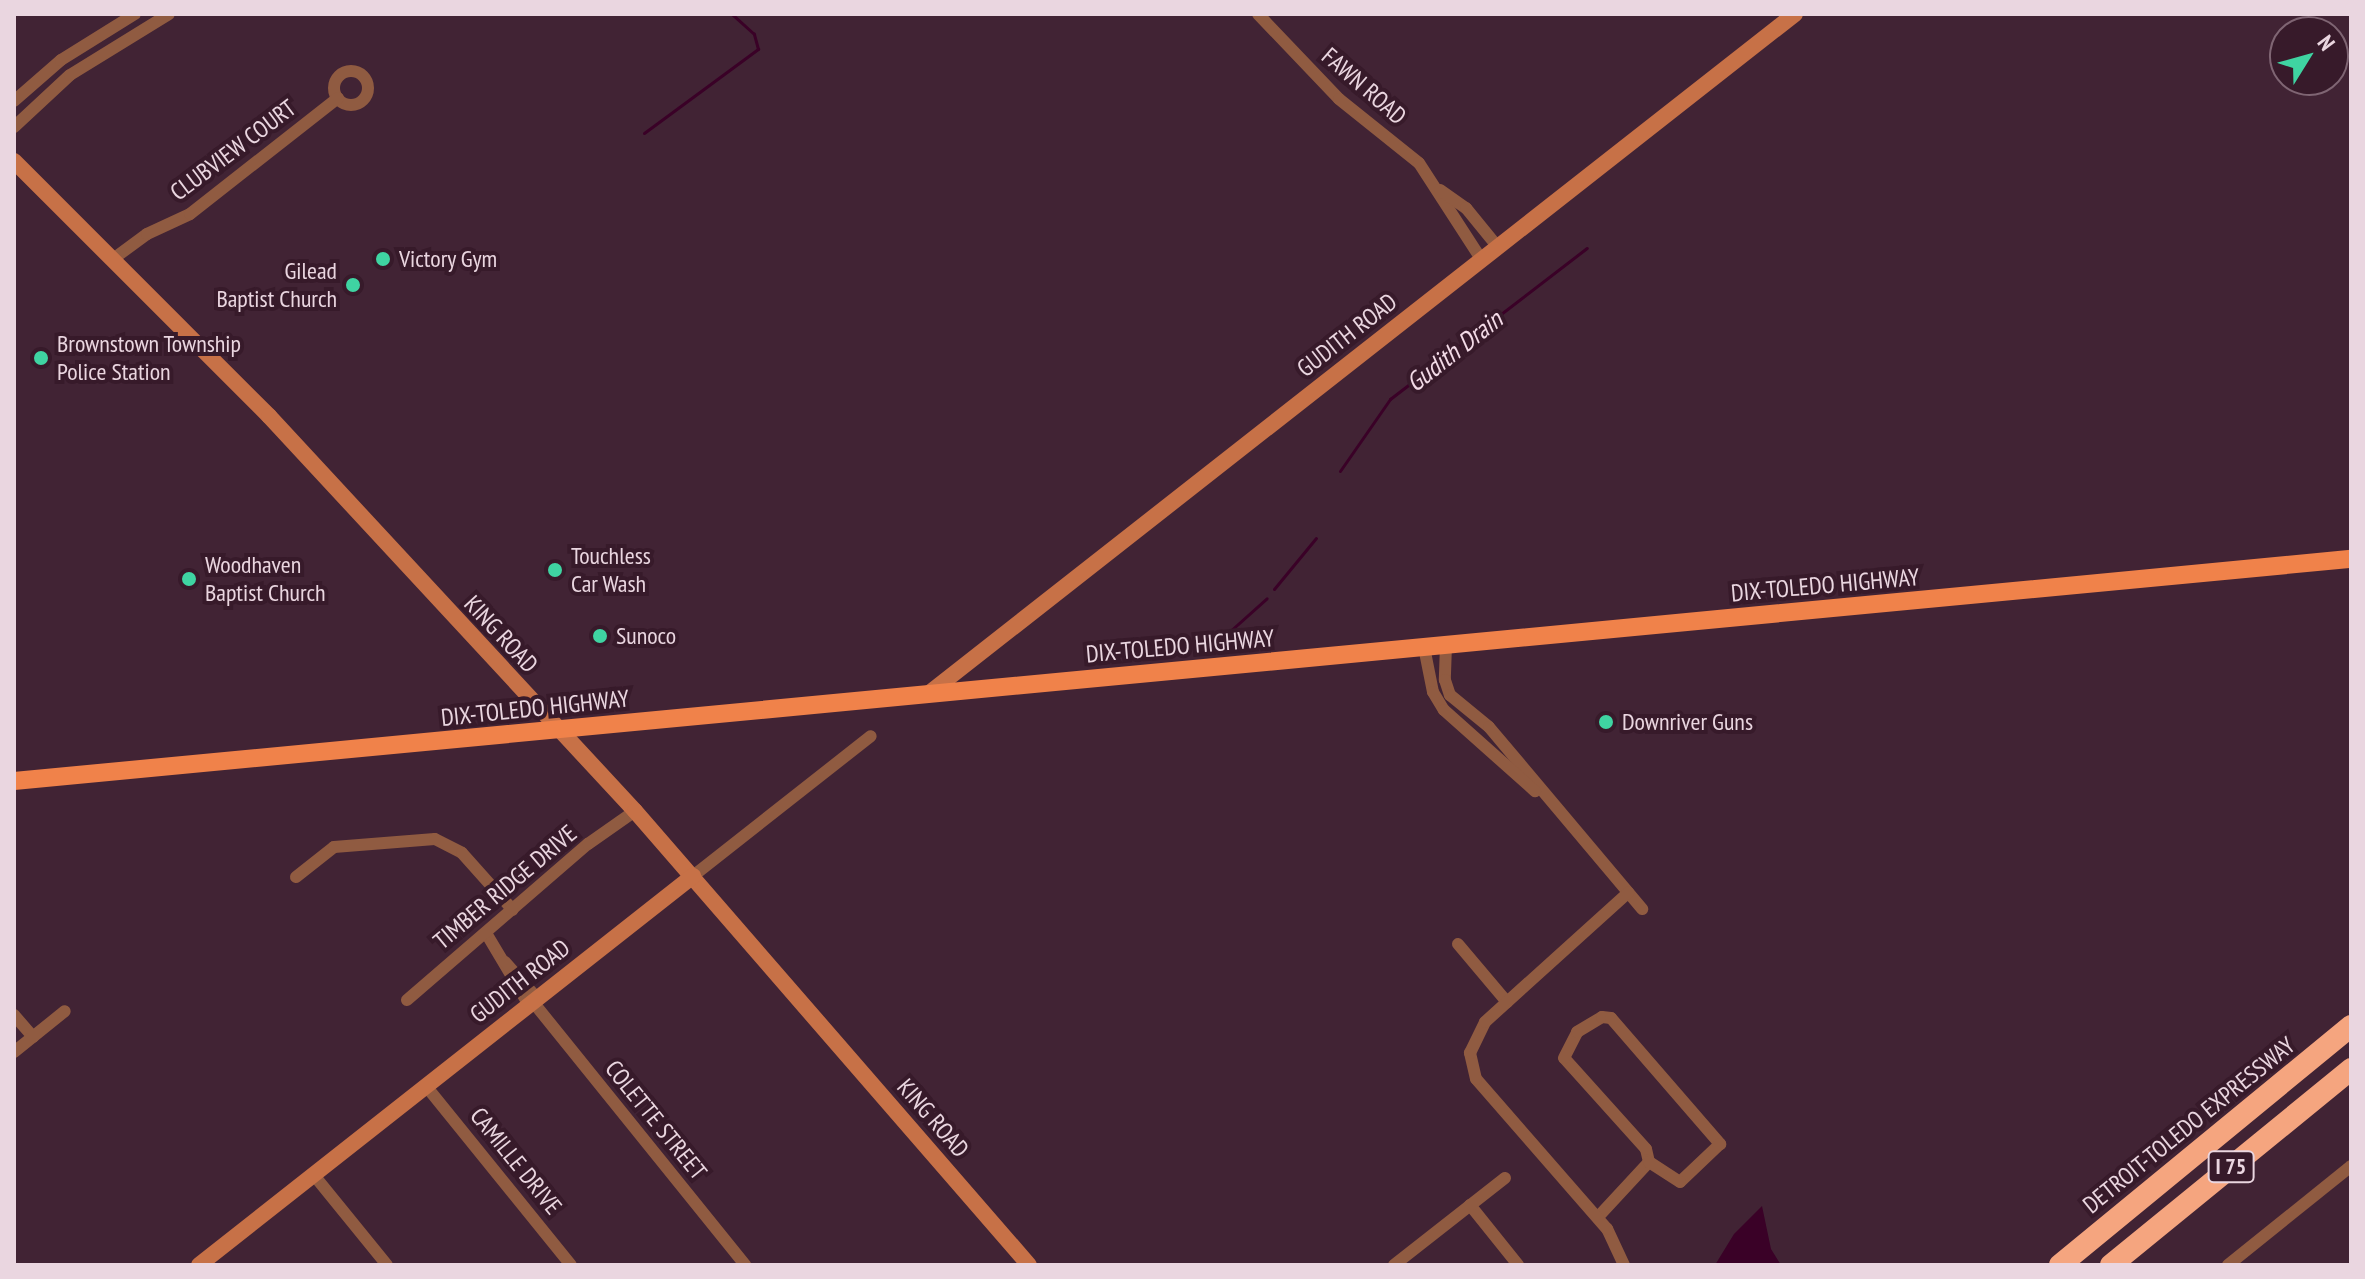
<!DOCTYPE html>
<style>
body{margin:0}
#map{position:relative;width:2365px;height:1279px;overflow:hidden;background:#412334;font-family:"PT Sans Narrow",sans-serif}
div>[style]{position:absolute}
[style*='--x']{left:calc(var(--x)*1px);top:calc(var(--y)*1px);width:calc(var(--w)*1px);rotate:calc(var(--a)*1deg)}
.water>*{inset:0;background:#3a0127}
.stream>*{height:3px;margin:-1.5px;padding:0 1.5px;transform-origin:1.5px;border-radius:1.5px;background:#3a0127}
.street>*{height:12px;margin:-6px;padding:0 6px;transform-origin:6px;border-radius:6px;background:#905b41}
.street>.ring{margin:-6px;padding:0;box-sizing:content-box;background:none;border:12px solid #905b41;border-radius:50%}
.secondary>*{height:16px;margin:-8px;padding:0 8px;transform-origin:8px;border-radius:8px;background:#c77147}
.primary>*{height:18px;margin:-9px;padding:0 9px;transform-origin:9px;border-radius:9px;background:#f0824a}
.highway>*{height:22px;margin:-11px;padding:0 11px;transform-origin:11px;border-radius:11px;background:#f5a57f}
.dots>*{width:22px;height:22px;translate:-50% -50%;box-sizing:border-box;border:4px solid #371a2a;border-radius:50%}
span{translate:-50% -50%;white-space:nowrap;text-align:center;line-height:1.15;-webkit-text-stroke:8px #371a2a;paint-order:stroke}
.shield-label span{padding:2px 6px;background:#371a2a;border:2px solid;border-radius:6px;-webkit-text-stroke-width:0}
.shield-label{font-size:22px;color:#ead6e0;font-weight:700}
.street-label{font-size:24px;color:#ead6e0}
.poi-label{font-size:24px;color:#ead6e0}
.left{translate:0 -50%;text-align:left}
.right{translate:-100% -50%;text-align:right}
.water-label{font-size:26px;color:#f3dbe7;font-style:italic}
.frame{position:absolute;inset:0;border:16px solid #ead6e0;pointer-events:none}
.north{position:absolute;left:2269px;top:16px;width:80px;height:80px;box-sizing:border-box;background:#371a2a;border:2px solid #7f6573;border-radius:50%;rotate:53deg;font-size:22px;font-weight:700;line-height:32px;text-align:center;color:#ead6e0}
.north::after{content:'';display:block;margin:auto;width:28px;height:36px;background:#3fd4a2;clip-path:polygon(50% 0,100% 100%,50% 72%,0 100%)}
</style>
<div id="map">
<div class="water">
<div style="clip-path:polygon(1762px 1206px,1771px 1249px,1781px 1265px,1715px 1265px,1734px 1234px)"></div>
</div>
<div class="stream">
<div style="--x:644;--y:133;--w:142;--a:-36.4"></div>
<div style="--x:758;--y:49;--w:16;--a:-105"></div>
<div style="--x:754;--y:34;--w:30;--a:-138"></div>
<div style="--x:1340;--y:471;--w:88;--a:-55.2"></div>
<div style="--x:1390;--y:399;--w:248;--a:-37.5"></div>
<div style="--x:1274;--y:589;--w:66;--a:-50.5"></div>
<div style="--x:1219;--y:641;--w:64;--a:-41.9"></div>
</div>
<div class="street">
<div style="--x:1258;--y:14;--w:117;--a:46.4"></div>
<div style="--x:1339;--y:99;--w:102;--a:38.7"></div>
<div style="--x:1419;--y:163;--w:114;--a:57.1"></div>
<div class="ring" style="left:334px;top:71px;width:22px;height:22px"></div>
<div style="--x:14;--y:101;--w:62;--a:-41.1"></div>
<div style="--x:61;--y:60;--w:87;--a:-31.9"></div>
<div style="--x:14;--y:127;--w:76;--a:-42.9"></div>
<div style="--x:70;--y:75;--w:116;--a:-31.6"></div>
<div style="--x:1440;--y:190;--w:32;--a:35"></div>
<div style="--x:1466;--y:208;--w:49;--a:50.8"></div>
<div style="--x:113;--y:259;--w:42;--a:-36.3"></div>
<div style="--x:147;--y:234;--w:47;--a:-24.9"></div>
<div style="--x:190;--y:214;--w:188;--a:-38.1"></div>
<div style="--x:1446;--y:645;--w:35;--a:92"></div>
<div style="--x:1445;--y:680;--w:16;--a:72"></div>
<div style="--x:1450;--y:695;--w:50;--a:39.4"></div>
<div style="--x:1489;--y:727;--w:238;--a:49.9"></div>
<div style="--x:1424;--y:647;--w:46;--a:78.7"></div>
<div style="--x:1433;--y:692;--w:21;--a:59"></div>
<div style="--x:1444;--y:710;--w:122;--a:41.7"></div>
<div style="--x:693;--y:876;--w:226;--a:-38.2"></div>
<div style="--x:296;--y:877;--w:48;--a:-38.3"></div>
<div style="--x:334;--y:847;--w:101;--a:-4.5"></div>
<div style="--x:435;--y:839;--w:30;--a:27"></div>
<div style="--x:462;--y:853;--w:76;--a:48.2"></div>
<div style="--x:486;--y:933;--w:84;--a:59.2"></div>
<div style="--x:1458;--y:944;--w:76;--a:49.8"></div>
<div style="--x:505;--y:962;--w:48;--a:48.4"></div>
<div style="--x:407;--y:1000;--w:239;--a:-40.8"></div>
<div style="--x:588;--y:844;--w:57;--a:-35.1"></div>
<div style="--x:533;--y:1002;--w:338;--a:51.1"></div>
<div style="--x:14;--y:1015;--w:29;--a:49"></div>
<div style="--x:14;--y:1052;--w:65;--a:-38.8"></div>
<div style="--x:426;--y:1086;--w:230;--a:51"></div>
<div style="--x:313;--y:1174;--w:117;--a:50.9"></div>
<div style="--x:1470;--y:1205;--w:77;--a:51.3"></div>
<div style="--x:1598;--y:1217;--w:75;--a:-47.2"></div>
<div style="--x:1649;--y:1162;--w:13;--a:-103"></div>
<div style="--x:1646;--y:1149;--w:122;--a:-132"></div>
<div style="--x:1564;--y:1058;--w:29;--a:-63"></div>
<div style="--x:1577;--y:1032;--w:29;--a:-31"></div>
<div style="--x:1602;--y:1017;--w:9;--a:6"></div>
<div style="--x:1611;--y:1018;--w:167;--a:49.1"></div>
<div style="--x:1720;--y:1144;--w:55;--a:136.5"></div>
<div style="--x:1680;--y:1182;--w:37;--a:-147"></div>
<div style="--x:1394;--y:1265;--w:141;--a:-38.1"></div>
<div style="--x:1624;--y:1265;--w:40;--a:-115"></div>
<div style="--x:1607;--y:1229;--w:199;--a:-131.1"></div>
<div style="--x:1476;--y:1079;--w:27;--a:-103"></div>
<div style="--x:1470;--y:1053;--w:34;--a:-64"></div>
<div style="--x:1485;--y:1022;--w:193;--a:-42.1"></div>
<div style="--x:2228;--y:1265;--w:158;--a:-38.8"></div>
</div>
<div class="secondary">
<div style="--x:14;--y:161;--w:361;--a:45"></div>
<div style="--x:269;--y:416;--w:538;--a:47.18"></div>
<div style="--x:635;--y:811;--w:601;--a:49.05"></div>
<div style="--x:928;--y:694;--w:1102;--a:-38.11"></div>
<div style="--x:199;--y:1265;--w:629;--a:-38.22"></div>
</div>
<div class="primary">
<div style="--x:14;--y:781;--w:2348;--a:-5.43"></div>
</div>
<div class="highway">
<div style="--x:2060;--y:1265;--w:377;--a:-39.4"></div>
<div style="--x:2111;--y:1265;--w:310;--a:-39.2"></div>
</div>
<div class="dots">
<div style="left:383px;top:259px;background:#3fd4a2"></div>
<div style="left:353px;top:285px;background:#3fd4a2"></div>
<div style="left:41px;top:358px;background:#3fd4a2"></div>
<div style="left:555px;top:570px;background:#3fd4a2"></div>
<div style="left:189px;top:579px;background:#3fd4a2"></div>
<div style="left:600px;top:636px;background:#3fd4a2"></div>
<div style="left:1606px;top:722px;background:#3fd4a2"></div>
</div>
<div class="shield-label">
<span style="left:2231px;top:1167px">I 75</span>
</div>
<div class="street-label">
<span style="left:1364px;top:86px;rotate:41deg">FAWN ROAD</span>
<span style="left:233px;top:150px;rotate:-37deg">CLUBVIEW COURT</span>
<span style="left:1347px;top:335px;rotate:-38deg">GUDITH ROAD</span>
<span style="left:1825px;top:585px;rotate:-5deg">DIX-TOLEDO HIGHWAY</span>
<span style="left:501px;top:634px;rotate:47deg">KING ROAD</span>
<span style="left:1180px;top:646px;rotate:-5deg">DIX-TOLEDO HIGHWAY</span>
<span style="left:535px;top:708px;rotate:-6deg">DIX-TOLEDO HIGHWAY</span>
<span style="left:505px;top:887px;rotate:-40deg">TIMBER RIDGE DRIVE</span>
<span style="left:520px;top:981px;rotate:-38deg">GUDITH ROAD</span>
<span style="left:933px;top:1118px;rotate:49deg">KING ROAD</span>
<span style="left:656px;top:1120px;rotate:51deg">COLETTE STREET</span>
<span style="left:2189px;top:1125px;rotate:-39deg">DETROIT-TOLEDO EXPRESSWAY</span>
<span style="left:516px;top:1161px;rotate:51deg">CAMILLE DRIVE</span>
</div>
<div class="poi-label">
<span class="left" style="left:399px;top:259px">Victory Gym</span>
<span class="right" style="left:337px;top:285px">Gilead<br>Baptist Church</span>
<span class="left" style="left:57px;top:358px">Brownstown Township<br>Police Station</span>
<span class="left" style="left:571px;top:570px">Touchless<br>Car Wash</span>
<span class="left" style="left:205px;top:579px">Woodhaven<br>Baptist Church</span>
<span class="left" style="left:616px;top:636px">Sunoco</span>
<span class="left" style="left:1622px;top:722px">Downriver Guns</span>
</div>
<div class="water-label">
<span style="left:1454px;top:351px;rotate:-38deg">Gudith Drain</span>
</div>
<div class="frame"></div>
<div class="north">N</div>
</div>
